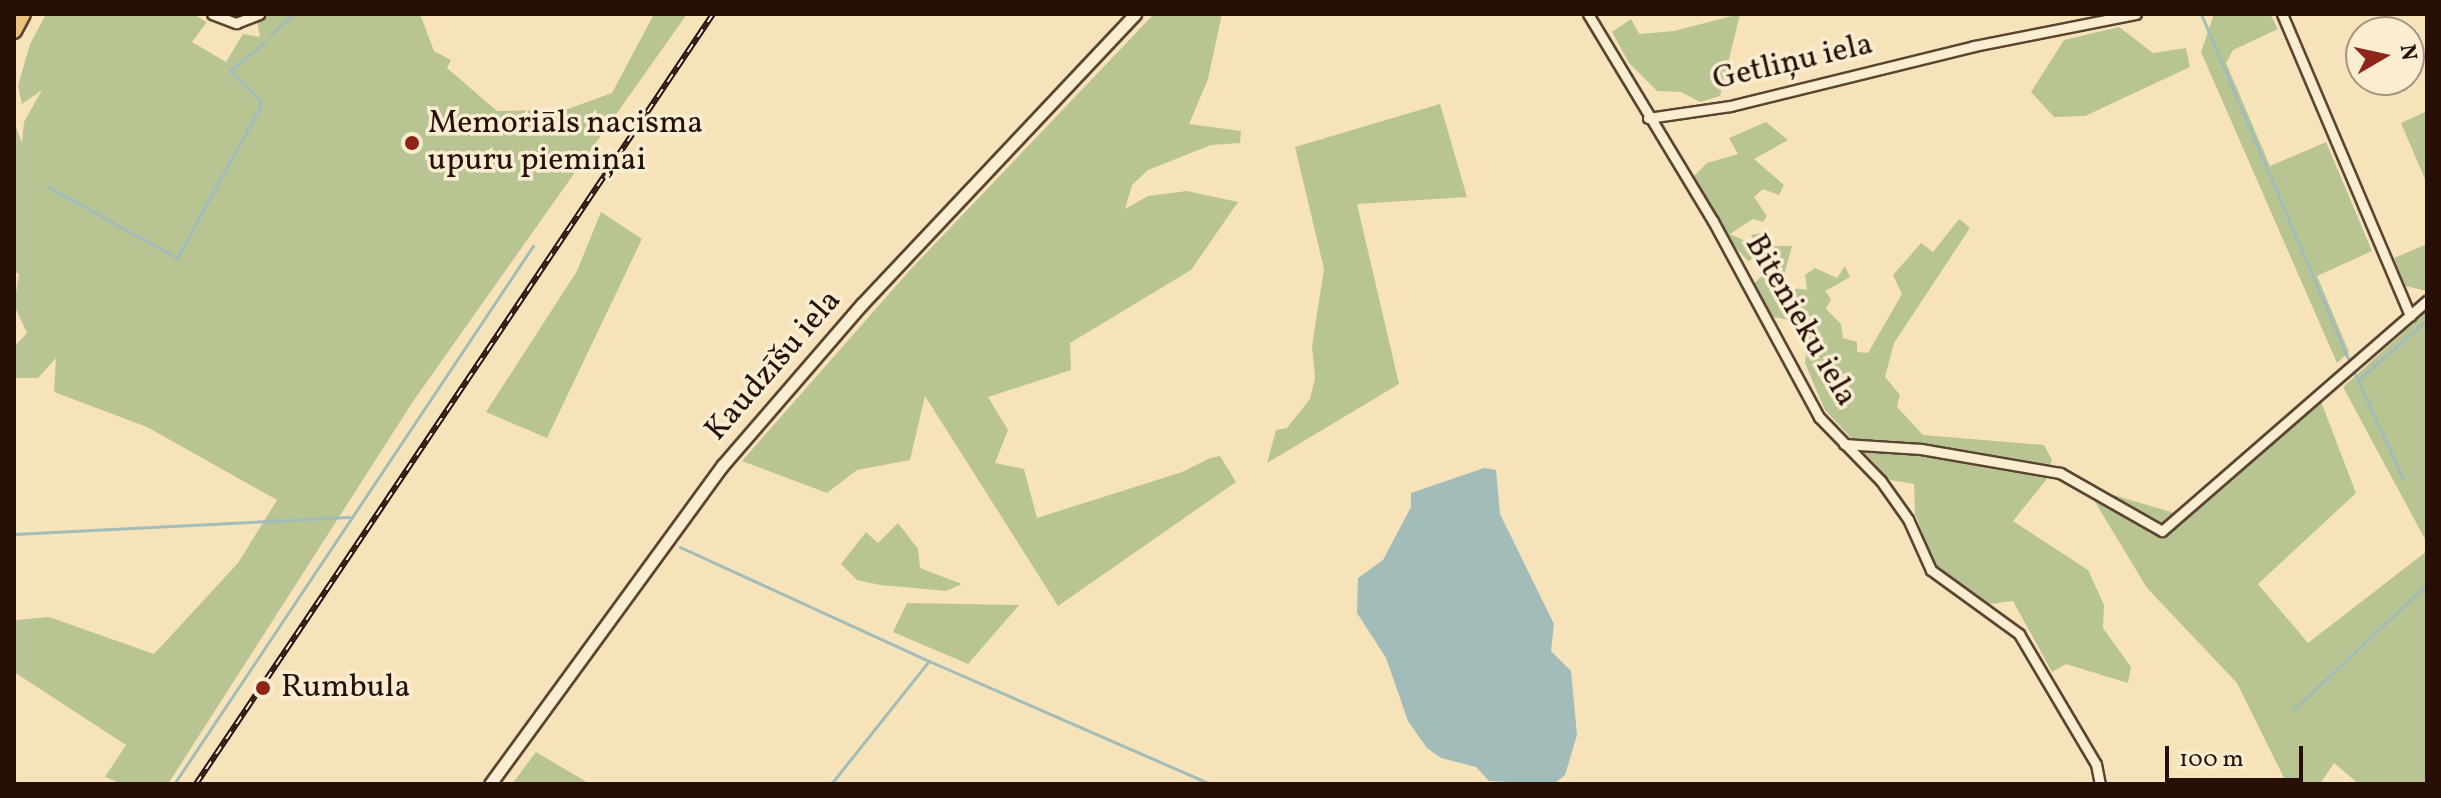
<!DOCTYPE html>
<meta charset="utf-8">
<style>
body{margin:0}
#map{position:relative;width:2441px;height:798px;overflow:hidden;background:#f7e3ba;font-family:Vollkorn,serif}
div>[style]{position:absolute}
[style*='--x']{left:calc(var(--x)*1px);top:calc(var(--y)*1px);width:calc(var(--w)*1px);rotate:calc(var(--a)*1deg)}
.green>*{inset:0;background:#b8c593}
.water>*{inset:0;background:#a1bcb9}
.stream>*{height:3px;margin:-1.5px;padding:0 1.5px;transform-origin:1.5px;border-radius:1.5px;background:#a1bcb9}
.roads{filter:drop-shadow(2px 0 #5b4432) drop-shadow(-2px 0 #5b4432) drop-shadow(0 2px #5b4432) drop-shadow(0 -2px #5b4432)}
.minor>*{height:9px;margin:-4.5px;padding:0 4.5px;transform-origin:4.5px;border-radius:4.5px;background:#faedd2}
.tertiary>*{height:11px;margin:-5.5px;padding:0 5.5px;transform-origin:5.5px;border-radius:5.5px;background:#faedd2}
.trunk>*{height:14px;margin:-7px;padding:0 7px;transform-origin:7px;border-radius:7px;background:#ecc27d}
.rail>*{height:6px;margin-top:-3px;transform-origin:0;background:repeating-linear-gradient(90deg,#faedd2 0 9px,#270f05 0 18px);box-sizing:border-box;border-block:2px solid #270f05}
.dots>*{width:22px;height:22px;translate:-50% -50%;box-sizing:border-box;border:4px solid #faedd2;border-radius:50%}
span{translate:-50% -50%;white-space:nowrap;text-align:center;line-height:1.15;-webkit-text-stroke:7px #faedd2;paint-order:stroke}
.street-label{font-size:32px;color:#270f05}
.poi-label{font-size:32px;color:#270f05}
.left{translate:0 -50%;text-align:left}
.frame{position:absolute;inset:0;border:16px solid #270f05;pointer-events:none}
.north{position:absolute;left:2345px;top:16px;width:80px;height:80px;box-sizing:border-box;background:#faedd2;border:2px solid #a69480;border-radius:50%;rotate:81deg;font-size:22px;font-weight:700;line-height:32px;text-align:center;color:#270f05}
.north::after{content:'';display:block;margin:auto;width:28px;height:36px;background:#8f2418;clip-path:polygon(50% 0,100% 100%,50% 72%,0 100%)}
.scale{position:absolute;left:2165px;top:746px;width:138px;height:36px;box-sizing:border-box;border:4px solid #270f05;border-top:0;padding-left:10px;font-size:24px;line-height:28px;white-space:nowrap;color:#270f05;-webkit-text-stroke:6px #faedd2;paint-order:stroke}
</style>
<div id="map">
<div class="green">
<div style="clip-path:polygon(46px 14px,193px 14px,207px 22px,192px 42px,226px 62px,243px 34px,260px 37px,257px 21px,272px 14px,420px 14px,434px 51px,451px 60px,447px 68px,497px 111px,565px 110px,612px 93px,654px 14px,687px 14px,414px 400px,168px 784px,122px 784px,105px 777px,126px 745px,14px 672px,16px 620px,49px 617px,154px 654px,238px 563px,277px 500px,147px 427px,54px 392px,56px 358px,38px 378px,14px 378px,14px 347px,27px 333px,14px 305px,19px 274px,14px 271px,14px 122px,22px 143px,24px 122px,42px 90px,22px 104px,18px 86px,30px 44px)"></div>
<div style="clip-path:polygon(1154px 14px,1222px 14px,1208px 79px,1189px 124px,1241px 131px,1240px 143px,1211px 145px,1148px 170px,1132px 185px,1125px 209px,1148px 196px,1187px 191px,1238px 202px,1191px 270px,1070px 343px,1071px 370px,988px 397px,1008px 430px,995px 463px,1024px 469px,1037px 518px,1182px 472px,1210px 458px,1220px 456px,1236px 482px,1058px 606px,925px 396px,910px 460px,857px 470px,827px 493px,742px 461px,910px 270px)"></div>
<div style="clip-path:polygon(1740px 14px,1720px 96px,1700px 102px,1681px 92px,1657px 91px,1629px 63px,1612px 32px,1631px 19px,1639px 34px,1674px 31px)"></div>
<div style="clip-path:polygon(2214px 14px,2270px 14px,2278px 29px,2233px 50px,2226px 63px,2270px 166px,2326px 142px,2372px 251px,2317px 276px,2349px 352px,2337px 363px,2201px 52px)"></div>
<div style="clip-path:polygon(2119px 27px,2153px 53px,2186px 48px,2190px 67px,2085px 116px,2054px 117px,2031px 92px,2064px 40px)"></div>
<div style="clip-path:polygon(1440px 104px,1467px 197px,1357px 204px,1399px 384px,1267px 463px,1276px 430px,1287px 428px,1310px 399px,1315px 378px,1312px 346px,1324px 269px,1295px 147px)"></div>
<div style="clip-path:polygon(2427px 111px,2427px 184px,2401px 123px)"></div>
<div style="clip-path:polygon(1766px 122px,1788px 140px,1754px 159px,1784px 185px,1779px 195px,1763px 189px,1754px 197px,1767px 216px,1763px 222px,1753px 219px,1730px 234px,1757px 246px,1751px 235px,1766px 232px,1773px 246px,1792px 246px,1781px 286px,1807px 290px,1805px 275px,1815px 268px,1837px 278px,1845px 266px,1850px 277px,1825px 291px,1831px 299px,1826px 309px,1841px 324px,1843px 338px,1857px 342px,1857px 352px,1868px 353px,1902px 294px,1893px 275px,1921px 243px,1933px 252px,1959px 219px,1970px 228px,1894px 343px,1885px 377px,1900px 395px,1897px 407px,1923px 435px,2044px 445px,2052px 460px,2046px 480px,2013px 521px,2088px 570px,2104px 605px,2103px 628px,2131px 667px,2128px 683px,2066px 664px,2052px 672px,2013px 601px,1990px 604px,1935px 567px,1915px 513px,1914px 484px,1890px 480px,1825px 410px,1805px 363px,1809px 324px,1773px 317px,1754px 284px,1771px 266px,1772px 253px,1748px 261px,1722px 233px,1690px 180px,1707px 163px,1738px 154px,1729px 138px)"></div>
<div style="clip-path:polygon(601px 212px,642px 239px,547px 438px,486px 412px,577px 271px)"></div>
<div style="clip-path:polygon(2427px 244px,2427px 291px,2405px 286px,2394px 258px)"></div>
<div style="clip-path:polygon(2427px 311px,2427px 543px,2343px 387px)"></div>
<div style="clip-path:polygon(2320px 399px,2356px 493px,2258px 584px,2308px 643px,2427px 551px,2427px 784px,2359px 784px,2334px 763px,2320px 784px,2287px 784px,2237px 683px,2147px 588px,2086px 487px,2178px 514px,2225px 483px)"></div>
<div style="clip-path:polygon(898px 523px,918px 549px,920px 568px,962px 584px,946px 591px,880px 585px,857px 580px,841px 564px,866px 532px,878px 543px)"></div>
<div style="clip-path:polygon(907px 603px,1019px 605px,968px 664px,893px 632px)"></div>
<div style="clip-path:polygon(536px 752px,590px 784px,512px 784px)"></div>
</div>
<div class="water">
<div style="clip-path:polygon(1484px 468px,1496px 470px,1500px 514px,1554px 624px,1551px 651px,1571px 671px,1577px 735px,1565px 775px,1554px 784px,1489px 781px,1476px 767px,1441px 758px,1427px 748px,1408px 721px,1386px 658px,1357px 613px,1358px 578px,1383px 560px,1411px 507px,1411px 493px)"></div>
</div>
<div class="stream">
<div style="--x:2201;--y:14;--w:374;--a:66.9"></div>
<div style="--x:270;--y:35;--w:28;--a:-42"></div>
<div style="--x:47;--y:186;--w:149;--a:29"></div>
<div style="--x:177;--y:258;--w:172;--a:-61.2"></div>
<div style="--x:260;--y:107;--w:7;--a:-90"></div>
<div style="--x:260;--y:100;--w:42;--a:-136"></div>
<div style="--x:230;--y:71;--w:45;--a:-39.6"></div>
<div style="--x:2355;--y:374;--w:115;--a:65.4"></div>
<div style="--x:2358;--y:380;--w:91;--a:-41"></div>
<div style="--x:14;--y:534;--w:336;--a:-2.9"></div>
<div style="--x:680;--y:547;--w:274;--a:24.6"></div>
<div style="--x:2293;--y:710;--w:184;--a:-43.2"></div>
<div style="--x:174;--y:784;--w:647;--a:-56.29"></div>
<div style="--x:831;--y:784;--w:157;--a:-51.5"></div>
<div style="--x:929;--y:661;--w:307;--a:23.6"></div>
<div style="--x:2279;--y:784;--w:13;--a:-39"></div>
</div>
<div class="roads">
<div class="minor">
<div style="--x:212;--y:14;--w:26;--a:21"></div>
<div style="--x:236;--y:23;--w:25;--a:-21"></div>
<div style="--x:1588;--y:14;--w:242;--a:58.9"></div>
<div style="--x:1713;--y:221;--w:223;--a:61.6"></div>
<div style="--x:1819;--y:417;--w:89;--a:45.9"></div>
<div style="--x:1881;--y:481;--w:47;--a:54.6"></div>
<div style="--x:1908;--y:519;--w:56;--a:65.7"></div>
<div style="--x:1931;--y:570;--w:109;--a:36"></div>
<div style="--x:2019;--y:634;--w:151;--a:59.4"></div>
<div style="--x:2096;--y:764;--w:20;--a:79"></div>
<div style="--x:2282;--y:14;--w:328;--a:67"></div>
<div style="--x:1648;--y:118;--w:83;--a:-8.3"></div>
<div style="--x:1730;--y:106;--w:251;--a:-13.8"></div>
<div style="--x:1974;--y:46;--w:165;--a:-11.2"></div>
<div style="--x:1844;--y:444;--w:77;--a:3.7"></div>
<div style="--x:1921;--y:449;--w:141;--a:9.8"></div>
<div style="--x:2060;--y:473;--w:117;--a:29.6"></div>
<div style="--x:2162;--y:531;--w:351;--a:-41"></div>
</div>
<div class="tertiary">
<div style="--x:490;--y:784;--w:394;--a:-53.9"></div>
<div style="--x:722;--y:466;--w:214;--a:-49.2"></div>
<div style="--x:862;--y:304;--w:398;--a:-46.7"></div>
</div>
<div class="trunk">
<div style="--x:14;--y:31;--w:19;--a:-62"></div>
</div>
</div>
<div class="rail">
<div style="--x:196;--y:784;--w:927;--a:-56.12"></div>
</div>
<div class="dots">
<div style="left:412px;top:143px;background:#8f2418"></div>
<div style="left:263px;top:688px;background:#8f2418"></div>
</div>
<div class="street-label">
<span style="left:1793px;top:63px;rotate:-13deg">Getliņu iela</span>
<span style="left:1800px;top:321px;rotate:60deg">Bitenieku iela</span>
<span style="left:774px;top:366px;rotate:-49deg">Kaudzīšu iela</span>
</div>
<div class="poi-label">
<span class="left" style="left:428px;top:143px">Memoriāls nacisma<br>upuru piemiņai</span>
<span class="left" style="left:281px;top:688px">Rumbula</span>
</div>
<div class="frame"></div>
<div class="north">N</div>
<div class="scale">100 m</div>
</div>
